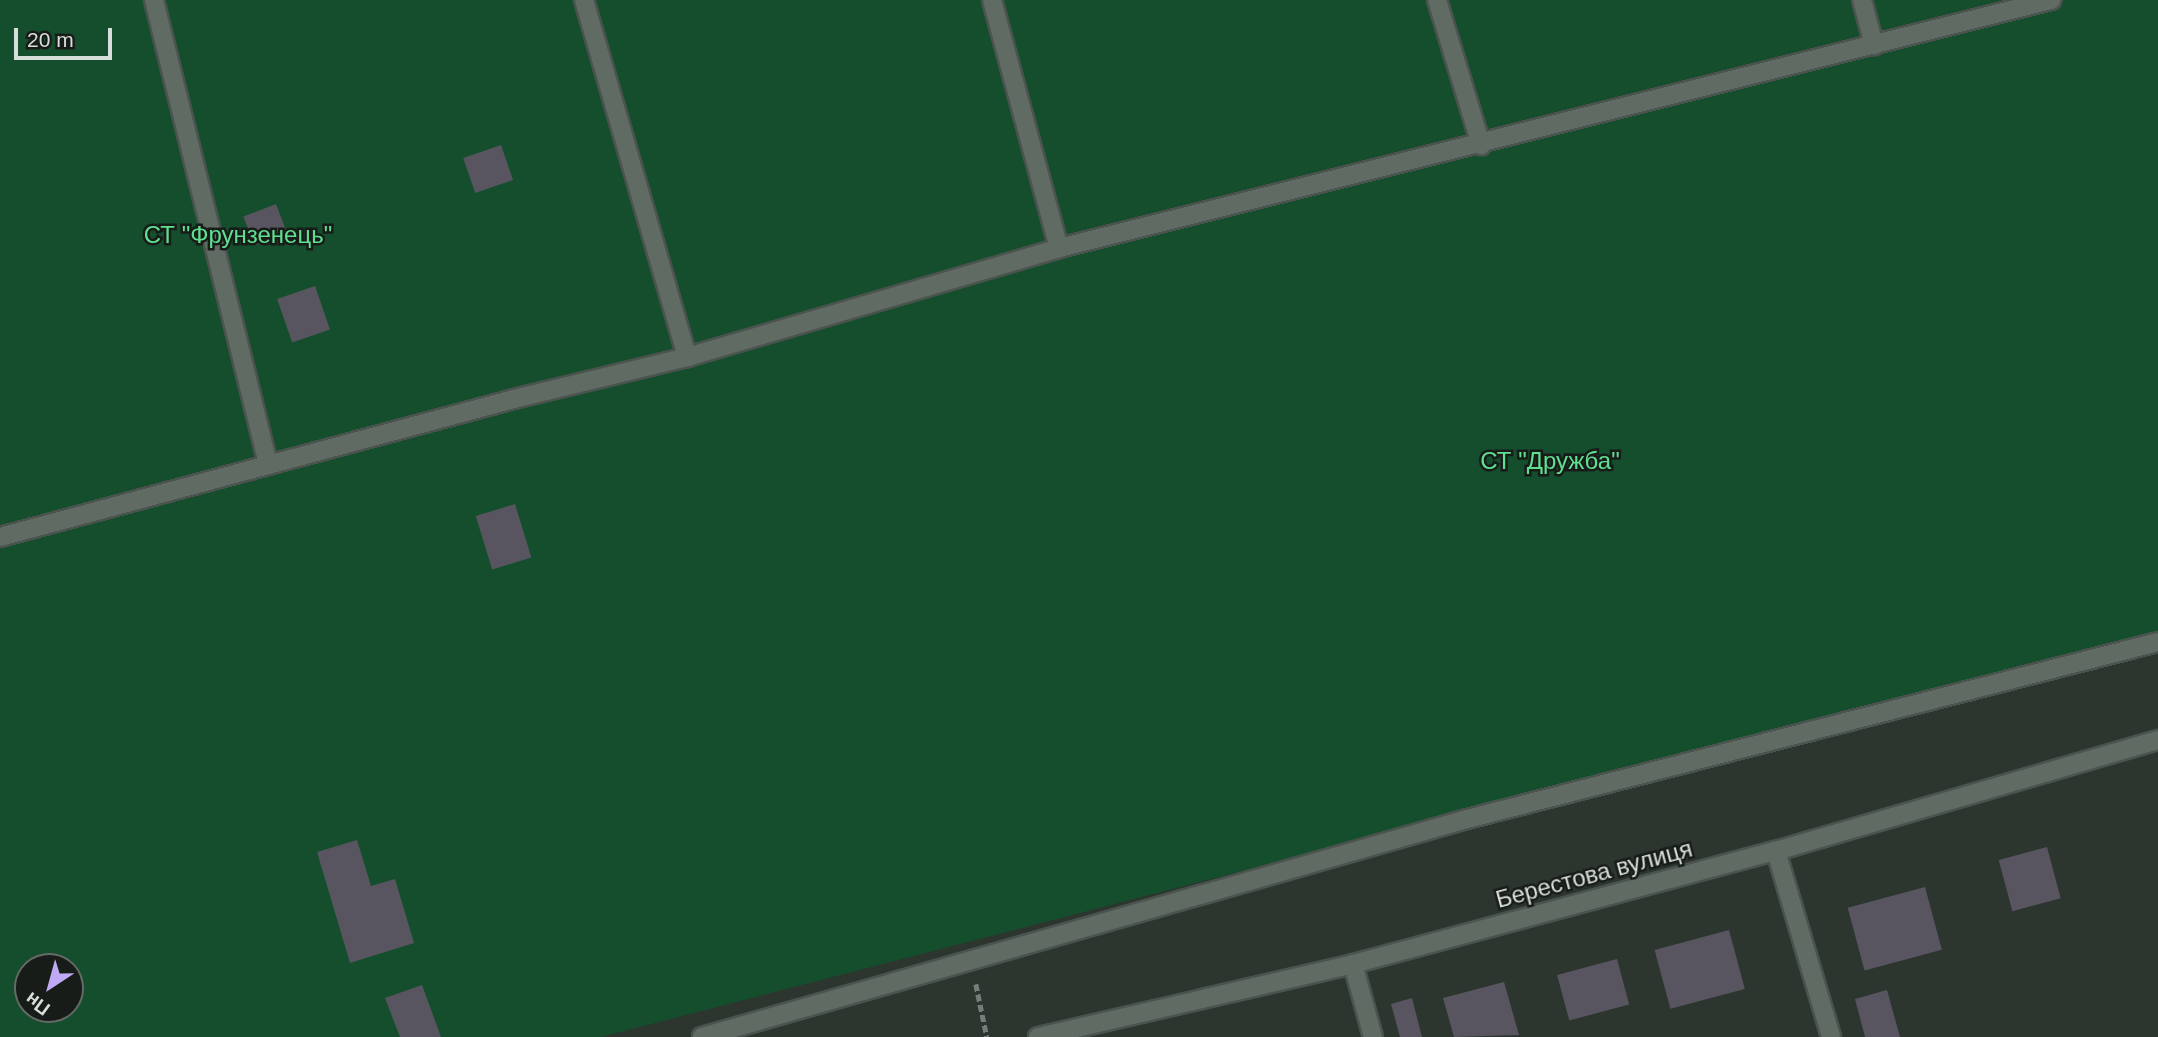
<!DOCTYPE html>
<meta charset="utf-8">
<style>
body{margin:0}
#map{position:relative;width:2158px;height:1037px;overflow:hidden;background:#2c362f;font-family:Arial,sans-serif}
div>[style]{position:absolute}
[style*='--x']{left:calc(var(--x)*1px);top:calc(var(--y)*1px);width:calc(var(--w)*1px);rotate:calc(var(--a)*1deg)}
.green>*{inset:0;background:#154e2d}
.building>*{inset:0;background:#585560;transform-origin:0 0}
.path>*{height:4.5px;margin-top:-2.25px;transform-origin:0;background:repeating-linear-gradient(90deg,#757e78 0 7px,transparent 0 10.5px)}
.roads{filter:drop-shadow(2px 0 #4b534e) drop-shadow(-2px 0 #4b534e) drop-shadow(0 2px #4b534e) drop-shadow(0 -2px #4b534e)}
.service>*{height:18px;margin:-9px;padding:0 9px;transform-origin:9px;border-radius:9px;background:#606b63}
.minor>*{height:18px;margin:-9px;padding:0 9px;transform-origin:9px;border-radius:9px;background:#606b63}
span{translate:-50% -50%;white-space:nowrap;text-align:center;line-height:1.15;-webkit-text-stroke:5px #181c19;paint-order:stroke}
.park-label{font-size:24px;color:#5fdf90}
.street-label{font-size:24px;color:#d8deda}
.north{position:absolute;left:14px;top:953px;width:70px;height:70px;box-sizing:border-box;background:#181c19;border:2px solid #656a66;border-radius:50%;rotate:216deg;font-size:19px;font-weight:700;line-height:28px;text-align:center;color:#d8deda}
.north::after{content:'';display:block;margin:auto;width:24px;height:32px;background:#bfa9f4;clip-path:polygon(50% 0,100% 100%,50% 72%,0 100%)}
.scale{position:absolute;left:14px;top:28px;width:98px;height:32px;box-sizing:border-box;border:4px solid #d8deda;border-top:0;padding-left:9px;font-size:21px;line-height:24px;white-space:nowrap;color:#d8deda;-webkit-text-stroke:5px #181c19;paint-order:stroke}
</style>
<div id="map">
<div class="green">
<div style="clip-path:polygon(evenodd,0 0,2158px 0,2158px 634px,601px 1037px,0 1037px,0 0,28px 967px,70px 967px,70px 1009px,28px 1009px,28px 967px)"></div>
</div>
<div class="building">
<div style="left:501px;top:145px;width:37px;height:40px;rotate:71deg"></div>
<div style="left:276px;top:204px;width:31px;height:35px;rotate:69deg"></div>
<div style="left:315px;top:286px;width:46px;height:40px;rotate:71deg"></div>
<div style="left:515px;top:504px;width:56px;height:41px;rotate:73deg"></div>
<div style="clip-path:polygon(357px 840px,371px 886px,395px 879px,414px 943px,350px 963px,317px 852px)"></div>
<div style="left:2047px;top:847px;width:53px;height:50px;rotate:75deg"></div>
<div style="left:1925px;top:887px;width:65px;height:80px;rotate:75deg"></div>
<div style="left:1729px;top:930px;width:61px;height:77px;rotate:75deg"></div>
<div style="left:1617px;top:959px;width:47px;height:62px;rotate:75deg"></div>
<div style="clip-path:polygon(1504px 982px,1519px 1035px,1454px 1037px,1443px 998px)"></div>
<div style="clip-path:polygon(422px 985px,441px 1037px,400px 1037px,385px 998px)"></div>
<div style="clip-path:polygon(1887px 990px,1900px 1037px,1865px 1037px,1855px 999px)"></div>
<div style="clip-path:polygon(1412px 998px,1422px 1037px,1400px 1037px,1391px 1004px)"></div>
</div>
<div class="path">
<div style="--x:976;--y:984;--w:54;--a:78.3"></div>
</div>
<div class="roads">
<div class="service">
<div style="--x:154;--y:0;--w:479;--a:76.2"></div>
<div style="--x:584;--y:0;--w:372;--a:73.9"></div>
<div style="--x:992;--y:0;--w:257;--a:74.9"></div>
<div style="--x:1437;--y:0;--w:152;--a:73.1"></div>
<div style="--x:1862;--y:0;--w:47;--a:75.1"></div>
<div style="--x:0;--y:537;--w:532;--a:-15.03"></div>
<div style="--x:514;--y:399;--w:178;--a:-13.6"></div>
<div style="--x:687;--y:357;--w:388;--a:-16.3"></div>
<div style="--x:1059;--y:248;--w:1023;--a:-14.04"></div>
</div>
<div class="minor">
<div style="--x:1776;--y:851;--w:194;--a:73.5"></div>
<div style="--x:1353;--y:964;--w:76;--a:74.7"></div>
<div style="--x:702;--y:1037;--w:795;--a:-15.91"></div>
<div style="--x:1467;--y:819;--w:713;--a:-14.37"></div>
<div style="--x:1038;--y:1037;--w:323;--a:-13"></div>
<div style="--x:1353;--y:964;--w:438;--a:-15"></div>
<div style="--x:1776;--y:851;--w:398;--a:-16.2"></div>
</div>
</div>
<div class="park-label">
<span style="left:238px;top:235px">СТ "Фрунзенець"</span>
<span style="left:1550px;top:461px">СТ "Дружба"</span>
</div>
<div class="street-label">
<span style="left:1594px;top:874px;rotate:-15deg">Берестова вулиця</span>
</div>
<div class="north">Пн</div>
<div class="scale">20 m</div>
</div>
